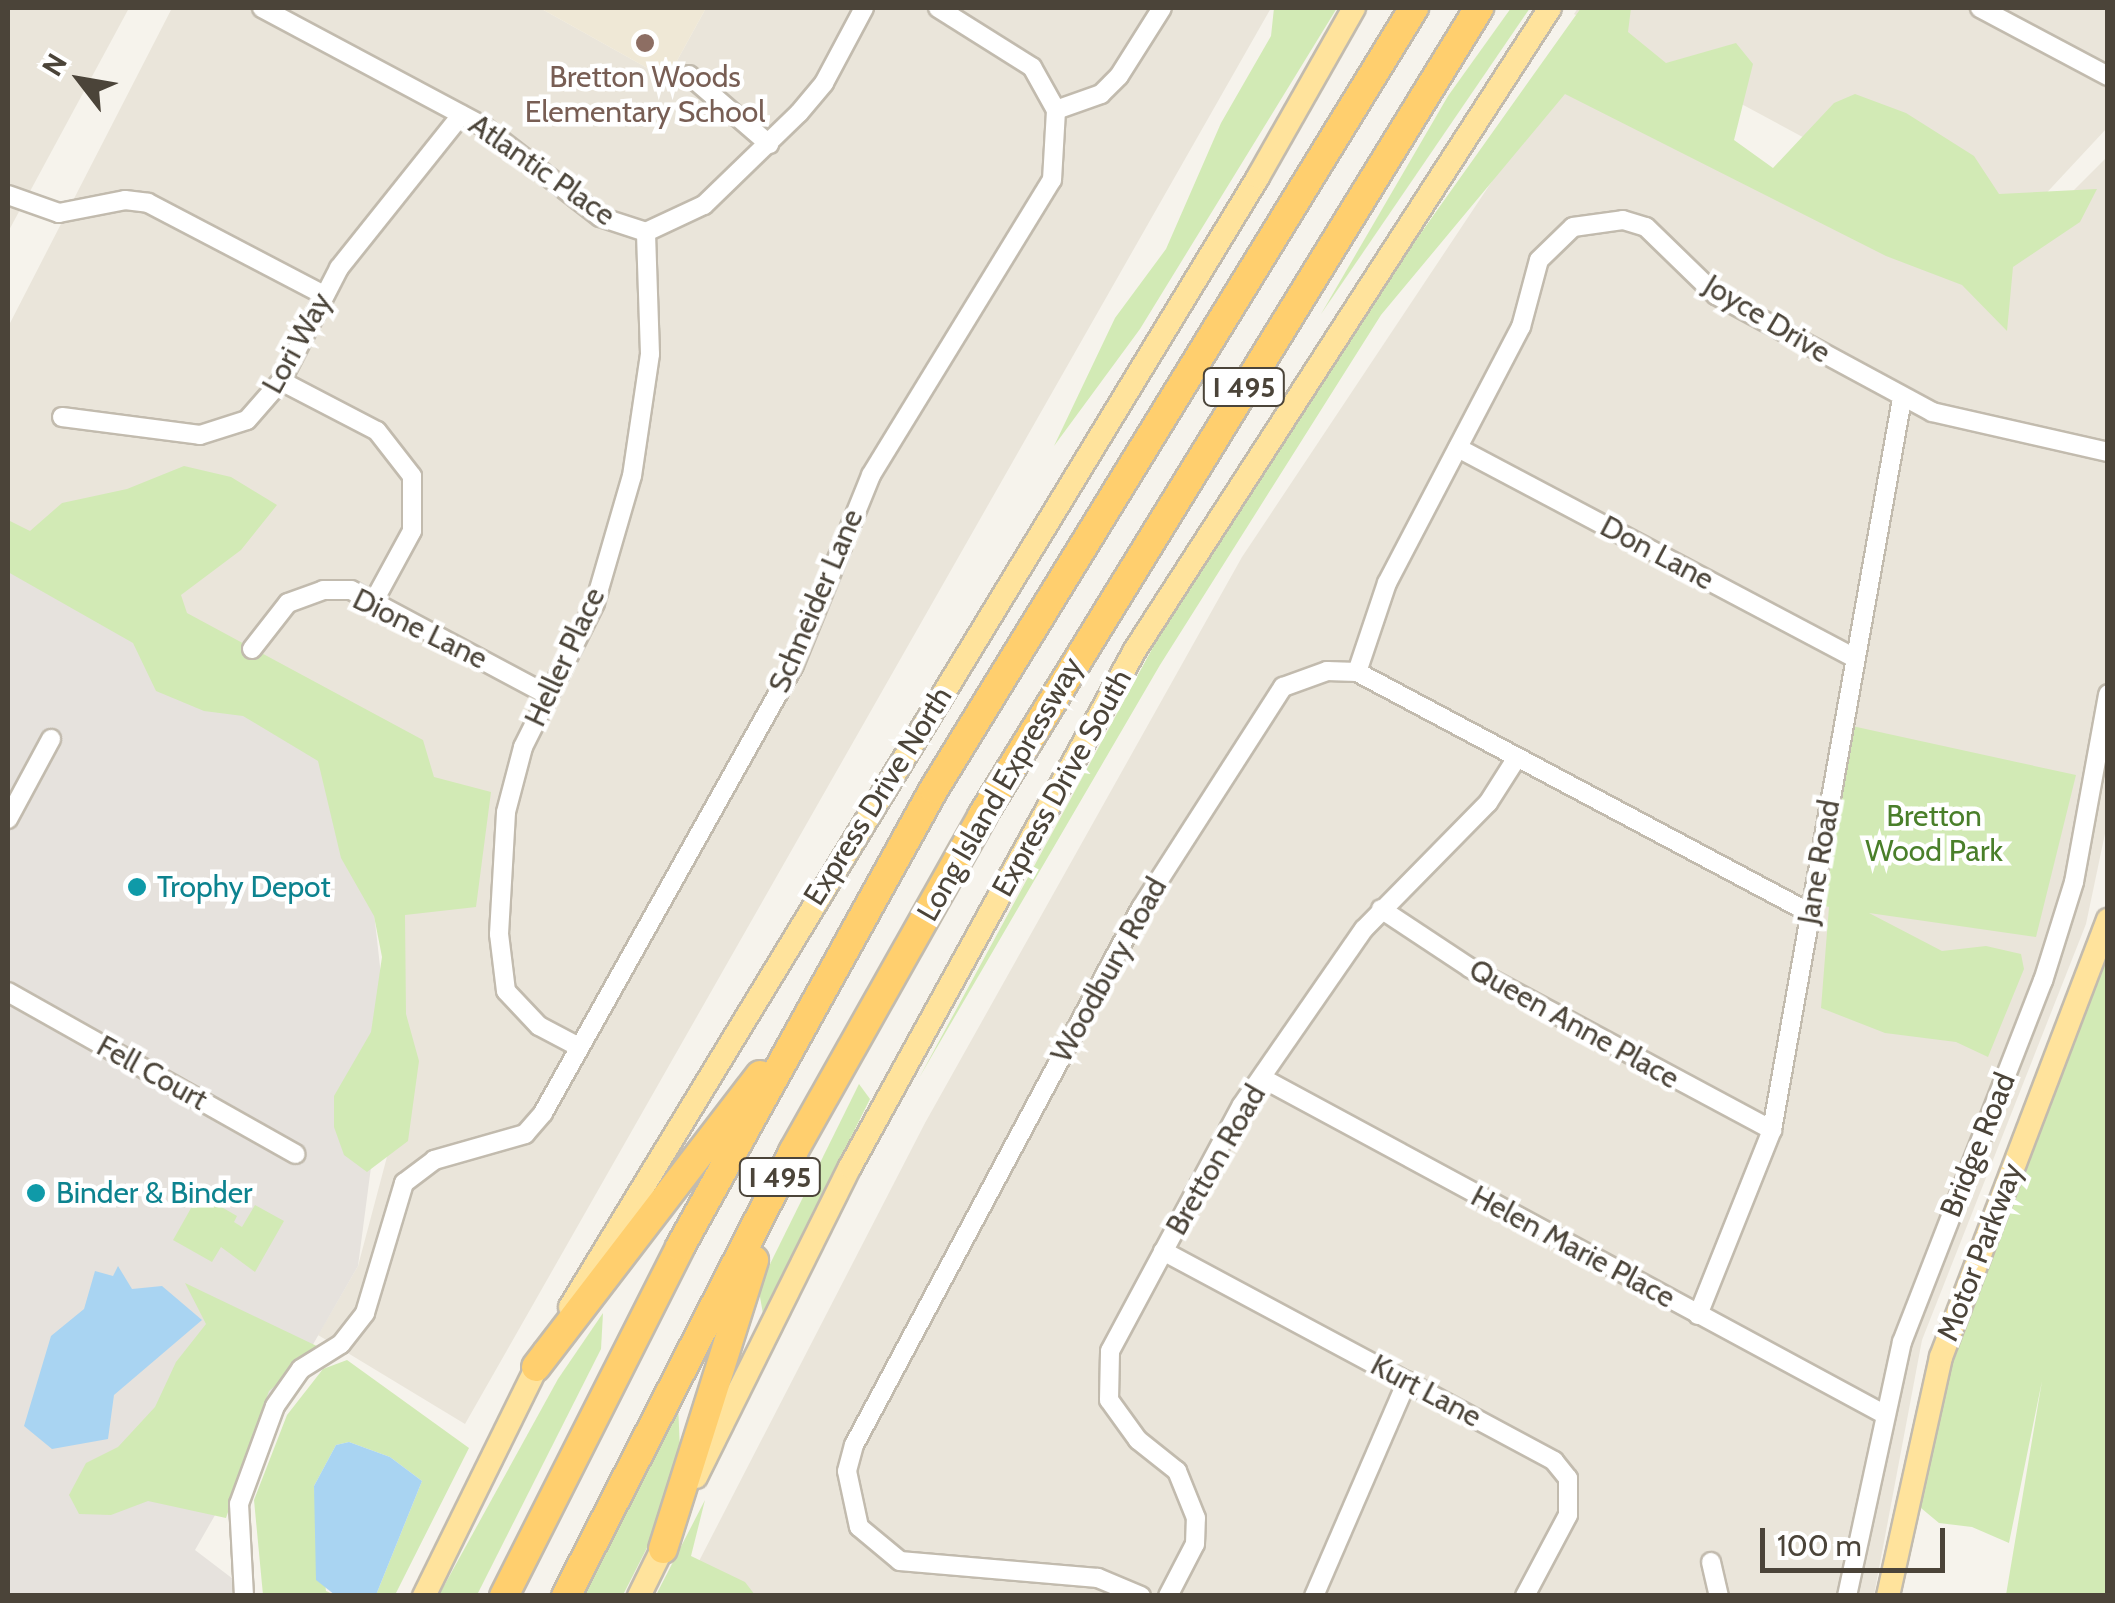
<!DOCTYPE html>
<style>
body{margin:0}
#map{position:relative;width:2115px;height:1603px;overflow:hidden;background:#f6f3ec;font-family:Cabin,sans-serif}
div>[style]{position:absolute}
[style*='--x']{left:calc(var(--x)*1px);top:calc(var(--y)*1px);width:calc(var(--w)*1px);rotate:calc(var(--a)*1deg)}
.residential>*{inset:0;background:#eae5da}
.industrial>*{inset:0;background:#e6e2dd}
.education>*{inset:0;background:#efe8d6}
.green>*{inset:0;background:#d2eab5}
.water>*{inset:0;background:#a9d4f2}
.roads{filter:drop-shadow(2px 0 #c2bbae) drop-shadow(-2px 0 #c2bbae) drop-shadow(0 2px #c2bbae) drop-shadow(0 -2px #c2bbae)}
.minor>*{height:18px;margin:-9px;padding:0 9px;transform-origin:9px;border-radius:9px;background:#fff}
.major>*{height:22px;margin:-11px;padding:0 11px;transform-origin:11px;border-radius:11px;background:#ffe39c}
.highway>*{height:28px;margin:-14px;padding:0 14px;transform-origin:14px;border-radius:14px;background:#ffcf6e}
.dots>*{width:28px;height:28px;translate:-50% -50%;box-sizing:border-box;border:5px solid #fff;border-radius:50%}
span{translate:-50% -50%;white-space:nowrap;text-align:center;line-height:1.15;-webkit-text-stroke:9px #fff;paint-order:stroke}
.shield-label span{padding:2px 8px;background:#fff;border:2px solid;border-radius:8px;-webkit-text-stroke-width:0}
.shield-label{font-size:28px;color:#4b4439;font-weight:700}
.education-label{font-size:30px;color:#785e54}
.street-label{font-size:30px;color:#4b4439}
.park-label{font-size:30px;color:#4a7f2a}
.culture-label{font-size:30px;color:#0d838f}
.left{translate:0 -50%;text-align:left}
.frame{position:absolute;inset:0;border:10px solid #4b4439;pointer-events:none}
.north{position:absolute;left:30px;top:30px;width:100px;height:100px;-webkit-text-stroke:8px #fff;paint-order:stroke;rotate:301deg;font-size:28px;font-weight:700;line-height:40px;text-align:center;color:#4b4439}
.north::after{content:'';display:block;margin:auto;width:35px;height:45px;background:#4b4439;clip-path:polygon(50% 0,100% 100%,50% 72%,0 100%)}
.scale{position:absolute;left:1760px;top:1528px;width:185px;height:45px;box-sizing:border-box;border:5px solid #4b4439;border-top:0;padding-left:12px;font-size:30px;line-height:35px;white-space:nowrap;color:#4b4439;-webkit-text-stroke:8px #fff;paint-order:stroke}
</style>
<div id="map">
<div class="residential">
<div style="clip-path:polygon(8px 8px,129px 8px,8px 232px)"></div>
<div style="clip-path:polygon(172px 8px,540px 8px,667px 79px,706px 8px,1271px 8px,465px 1424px,318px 1335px,358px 1266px,401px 1104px,371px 728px,8px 528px,8px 327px)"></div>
<div style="clip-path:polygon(1578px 8px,2107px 8px,2107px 128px,2000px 243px,1574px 14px)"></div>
<div style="clip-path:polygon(1568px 67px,1981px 283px,2107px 157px,2107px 824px,2086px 924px,1922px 1340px,1874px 1595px,681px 1596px,925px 1123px,1242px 557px)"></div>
</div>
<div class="industrial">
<div style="clip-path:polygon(8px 560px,323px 730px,367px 850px,388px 1038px,358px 1266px,195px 1550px,254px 1595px,8px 1595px)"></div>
</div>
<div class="education">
<div style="clip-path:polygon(540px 8px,706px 8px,667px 79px)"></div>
</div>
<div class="green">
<div style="clip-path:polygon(1274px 8px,1337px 8px,1140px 329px,1054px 446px,1115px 318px,1166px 249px,1221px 123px,1271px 36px)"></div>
<div style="clip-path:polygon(1511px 8px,1530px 8px,1321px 314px,1448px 96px)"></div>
<div style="clip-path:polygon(1581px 8px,1631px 8px,1628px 32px,1666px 63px,1736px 43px,1753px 64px,1734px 140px,1773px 168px,1834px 103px,1855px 94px,1906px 113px,1974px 156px,1999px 194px,2097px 189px,2080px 222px,2013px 267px,2007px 331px,1962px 285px,1886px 256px,1565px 94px,1381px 315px,1160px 665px,919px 1078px,1164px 627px,1364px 313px)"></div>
<div style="clip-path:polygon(184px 466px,231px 477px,277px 505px,241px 550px,181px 595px,187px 613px,423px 740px,434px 777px,491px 792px,476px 907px,405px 915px,406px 1014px,419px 1061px,408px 1141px,367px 1172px,344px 1155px,334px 1127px,334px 1096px,371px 1032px,382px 957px,374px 916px,341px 858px,318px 761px,243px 716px,204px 711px,156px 691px,133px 643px,8px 572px,8px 520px,30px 531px,62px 503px,127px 489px)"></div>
<div style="clip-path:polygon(1852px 726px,2076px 775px,2036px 937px,1869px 913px,1942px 951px,1986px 946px,2021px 954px,2024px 969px,1988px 1057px,1956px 1042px,1885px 1033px,1821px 1008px,1829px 907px,1821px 905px)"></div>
<div style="clip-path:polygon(2107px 949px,2107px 1595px,2006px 1595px,2042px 1381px,2009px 1543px,1972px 1527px,1939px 1523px,1915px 1503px,1952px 1361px)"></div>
<div style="clip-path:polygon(859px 1084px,870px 1099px,763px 1314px,759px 1291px,771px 1262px)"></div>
<div style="clip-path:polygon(199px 1194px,237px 1216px,234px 1222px,242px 1227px,255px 1205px,284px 1221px,255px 1272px,221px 1247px,212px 1262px,173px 1240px)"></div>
<div style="clip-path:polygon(185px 1283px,321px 1348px,269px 1391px,226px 1518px,148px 1501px,111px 1515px,79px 1514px,69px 1495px,86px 1463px,118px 1447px,155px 1407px,176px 1362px,206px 1324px)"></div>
<div style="clip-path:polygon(603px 1313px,601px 1349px,477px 1595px,439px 1595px,558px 1379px)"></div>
<div style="clip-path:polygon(347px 1360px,469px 1448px,395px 1595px,376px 1595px,422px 1481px,390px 1457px,349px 1442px,336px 1445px,314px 1486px,326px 1591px,335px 1595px,263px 1595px,254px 1500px,287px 1415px,323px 1369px)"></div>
<div style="clip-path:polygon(678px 1403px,680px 1451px,652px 1538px,623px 1595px,582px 1596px)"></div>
<div style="clip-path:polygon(705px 1500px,691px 1556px,745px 1582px,755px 1595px,656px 1595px)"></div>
</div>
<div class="water">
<div style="clip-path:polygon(118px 1266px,132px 1289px,162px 1286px,202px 1320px,114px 1395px,108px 1439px,52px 1449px,24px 1426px,51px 1336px,84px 1309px,95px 1271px,113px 1276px)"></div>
<div style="clip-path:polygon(349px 1442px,390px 1457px,422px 1481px,376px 1595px,335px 1595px,316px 1580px,314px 1486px,336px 1445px)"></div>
</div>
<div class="roads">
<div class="minor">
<div style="--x:262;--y:8;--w:251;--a:28.1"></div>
<div style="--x:483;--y:126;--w:148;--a:37.9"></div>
<div style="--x:600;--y:217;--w:48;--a:18.1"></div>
<div style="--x:646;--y:232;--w:64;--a:-25"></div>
<div style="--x:704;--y:205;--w:132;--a:-44.1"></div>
<div style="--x:799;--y:113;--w:39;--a:-50"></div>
<div style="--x:824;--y:83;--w:85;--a:-61.9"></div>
<div style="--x:1980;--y:8;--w:145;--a:28"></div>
<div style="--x:689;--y:75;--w:106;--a:40.8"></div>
<div style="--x:1056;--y:110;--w:48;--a:-19.6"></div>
<div style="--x:1101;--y:94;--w:25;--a:-45"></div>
<div style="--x:1119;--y:76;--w:80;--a:-57.7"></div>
<div style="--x:8;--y:195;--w:54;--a:19.4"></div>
<div style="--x:59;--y:213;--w:67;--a:-11.1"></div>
<div style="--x:125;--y:200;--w:23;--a:7"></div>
<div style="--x:148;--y:203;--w:199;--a:27.6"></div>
<div style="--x:281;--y:381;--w:108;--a:27.5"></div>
<div style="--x:377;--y:431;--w:57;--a:52.1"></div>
<div style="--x:412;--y:476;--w:55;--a:90"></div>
<div style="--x:412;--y:531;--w:77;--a:118.6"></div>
<div style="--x:62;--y:417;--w:139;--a:7.4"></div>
<div style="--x:200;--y:435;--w:49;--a:-17.7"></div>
<div style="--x:247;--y:420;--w:52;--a:-48.9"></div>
<div style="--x:281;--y:381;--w:127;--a:-62.8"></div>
<div style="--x:339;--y:268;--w:196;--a:-51.4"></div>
<div style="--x:1458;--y:448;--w:449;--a:27.9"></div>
<div style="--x:252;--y:649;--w:58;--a:-52"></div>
<div style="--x:288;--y:603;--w:37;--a:-20"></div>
<div style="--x:323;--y:590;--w:28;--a:0"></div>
<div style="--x:351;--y:590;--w:223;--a:28.1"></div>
<div style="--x:1357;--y:672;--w:94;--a:-71.4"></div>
<div style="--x:1387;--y:583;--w:289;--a:-62.4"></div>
<div style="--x:1521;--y:327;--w:69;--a:-75"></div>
<div style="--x:1539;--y:260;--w:47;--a:-44.1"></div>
<div style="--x:1573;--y:227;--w:50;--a:-8"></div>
<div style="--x:1623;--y:220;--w:24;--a:17"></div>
<div style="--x:1646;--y:227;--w:98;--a:44.2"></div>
<div style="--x:1716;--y:295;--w:246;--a:28.4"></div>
<div style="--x:1932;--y:412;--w:180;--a:12.8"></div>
<div style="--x:8;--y:819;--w:91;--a:-61.7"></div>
<div style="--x:1381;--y:909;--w:107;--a:33.5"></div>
<div style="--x:1470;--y:968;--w:343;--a:28.2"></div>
<div style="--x:8;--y:992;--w:330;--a:29.4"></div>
<div style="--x:579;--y:1047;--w:45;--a:-152.3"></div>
<div style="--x:539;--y:1026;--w:48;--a:-133.3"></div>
<div style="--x:506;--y:991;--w:57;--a:-97"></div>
<div style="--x:499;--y:934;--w:122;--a:-86.7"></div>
<div style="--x:506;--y:812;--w:67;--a:-75.3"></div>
<div style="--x:523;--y:747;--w:161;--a:-63.4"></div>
<div style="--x:595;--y:603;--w:132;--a:-73.8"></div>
<div style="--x:632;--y:476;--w:123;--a:-81.6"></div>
<div style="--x:650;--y:354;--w:122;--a:-91.9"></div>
<div style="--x:1262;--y:1078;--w:707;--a:28.38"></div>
<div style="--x:1163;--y:1251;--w:444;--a:28.2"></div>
<div style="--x:1554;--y:1461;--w:22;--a:51"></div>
<div style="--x:1568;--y:1478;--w:37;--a:90"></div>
<div style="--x:1568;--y:1515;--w:92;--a:118"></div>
<div style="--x:1698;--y:1315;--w:199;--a:-68.2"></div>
<div style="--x:1772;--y:1130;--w:742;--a:-79.92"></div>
<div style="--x:1711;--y:1562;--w:35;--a:77"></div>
<div style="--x:244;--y:1596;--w:92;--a:-93.1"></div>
<div style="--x:239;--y:1504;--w:104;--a:-69.8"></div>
<div style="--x:275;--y:1406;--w:45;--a:-54.9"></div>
<div style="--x:301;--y:1369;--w:47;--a:-32"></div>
<div style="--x:341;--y:1344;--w:39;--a:-52"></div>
<div style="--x:365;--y:1313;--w:136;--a:-73.3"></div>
<div style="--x:404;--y:1183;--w:38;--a:-37"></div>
<div style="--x:434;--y:1160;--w:95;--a:-15.9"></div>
<div style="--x:525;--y:1134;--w:28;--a:-49"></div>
<div style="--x:543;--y:1113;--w:514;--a:-60.74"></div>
<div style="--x:794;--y:665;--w:205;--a:-67.9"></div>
<div style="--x:871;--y:475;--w:346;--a:-58.5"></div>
<div style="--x:1052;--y:180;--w:70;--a:-86.7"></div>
<div style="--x:1056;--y:110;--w:49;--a:-119.2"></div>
<div style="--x:1032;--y:67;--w:111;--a:-147.9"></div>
<div style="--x:1141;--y:1596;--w:47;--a:-157.3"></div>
<div style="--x:1098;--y:1578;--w:199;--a:-175.1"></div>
<div style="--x:900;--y:1561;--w:53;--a:-140.3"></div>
<div style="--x:859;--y:1527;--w:57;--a:-102.1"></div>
<div style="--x:847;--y:1471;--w:27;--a:-75"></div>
<div style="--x:854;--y:1445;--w:609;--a:-61.88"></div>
<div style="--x:1141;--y:908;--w:263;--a:-57.3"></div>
<div style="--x:1283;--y:687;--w:47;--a:-20"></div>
<div style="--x:1327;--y:671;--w:30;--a:2"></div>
<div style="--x:1357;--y:672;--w:513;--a:28.01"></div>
<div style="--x:1168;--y:1596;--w:59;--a:-62.6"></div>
<div style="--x:1195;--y:1544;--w:26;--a:-88"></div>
<div style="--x:1196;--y:1518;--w:51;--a:-112"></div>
<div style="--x:1177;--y:1471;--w:50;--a:-141.5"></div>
<div style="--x:1138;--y:1440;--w:49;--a:-125.9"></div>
<div style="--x:1109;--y:1400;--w:49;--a:-88.8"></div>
<div style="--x:1110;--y:1351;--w:279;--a:-61.8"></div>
<div style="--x:1242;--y:1105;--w:214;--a:-55.3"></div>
<div style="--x:1364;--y:929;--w:177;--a:-45.5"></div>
<div style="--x:1488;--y:803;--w:52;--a:-57.5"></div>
<div style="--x:1314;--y:1596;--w:234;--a:-66.6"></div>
<div style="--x:1847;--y:1596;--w:260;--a:-77.8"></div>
<div style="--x:1902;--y:1342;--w:388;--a:-68.7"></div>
<div style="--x:2043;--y:981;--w:104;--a:-72.6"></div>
<div style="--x:2074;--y:882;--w:191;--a:-79.7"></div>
</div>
<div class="major">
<div style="--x:570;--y:1307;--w:1323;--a:-58.66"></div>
<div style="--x:1258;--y:177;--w:194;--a:-60.4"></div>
<div style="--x:696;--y:1477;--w:346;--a:-63.6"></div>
<div style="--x:850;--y:1167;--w:590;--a:-61.13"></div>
<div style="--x:1135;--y:650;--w:764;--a:-57.12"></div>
<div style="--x:424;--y:1596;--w:272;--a:-63.8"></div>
<div style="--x:639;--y:1596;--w:70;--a:-63.8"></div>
<div style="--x:1888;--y:1596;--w:245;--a:-77.5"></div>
<div style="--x:1941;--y:1357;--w:468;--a:-69.1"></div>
</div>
<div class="highway">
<div style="--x:536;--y:1367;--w:368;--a:-52.5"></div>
<div style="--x:663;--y:1549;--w:303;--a:-72.5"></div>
<div style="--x:504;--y:1596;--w:391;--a:-63.2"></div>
<div style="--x:680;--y:1247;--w:524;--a:-60.99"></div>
<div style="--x:934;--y:789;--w:917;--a:-58.43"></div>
<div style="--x:566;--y:1596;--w:499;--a:-62.9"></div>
<div style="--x:793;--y:1152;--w:386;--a:-60.6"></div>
<div style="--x:982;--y:816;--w:949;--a:-58.4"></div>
</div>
</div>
<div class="dots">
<div style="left:645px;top:43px;background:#8d6e63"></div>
<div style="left:137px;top:887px;background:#0f9aa8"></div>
<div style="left:36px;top:1193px;background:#0f9aa8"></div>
</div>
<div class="shield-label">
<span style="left:1244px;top:387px">I 495</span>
<span style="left:780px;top:1177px">I 495</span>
</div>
<div class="education-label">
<span style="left:645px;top:94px">Bretton Woods<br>Elementary School</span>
</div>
<div class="street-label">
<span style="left:542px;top:170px;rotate:35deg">Atlantic Place</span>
<span style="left:1767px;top:319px;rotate:31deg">Joyce Drive</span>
<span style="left:297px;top:343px;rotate:-61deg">Lori Way</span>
<span style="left:1657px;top:553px;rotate:28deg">Don Lane</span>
<span style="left:816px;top:601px;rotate:-67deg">Schneider Lane</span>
<span style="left:420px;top:629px;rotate:26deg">Dione Lane</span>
<span style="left:565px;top:657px;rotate:-65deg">Heller Place</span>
<span style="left:1062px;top:783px;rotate:-61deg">Express Drive South</span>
<span style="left:1000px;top:789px;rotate:-60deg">Long Island Expressway</span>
<span style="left:878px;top:796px;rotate:-58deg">Express Drive North</span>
<span style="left:1819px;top:862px;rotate:-80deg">Jane Road</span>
<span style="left:1109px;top:970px;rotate:-61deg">Woodbury Road</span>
<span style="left:1574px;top:1024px;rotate:29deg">Queen Anne Place</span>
<span style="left:152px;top:1073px;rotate:29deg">Fell Court</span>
<span style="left:1978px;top:1145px;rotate:-68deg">Bridge Road</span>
<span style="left:1216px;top:1160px;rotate:-60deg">Bretton Road</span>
<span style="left:1573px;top:1247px;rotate:28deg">Helen Marie Place</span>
<span style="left:1980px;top:1252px;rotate:-69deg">Motor Parkway</span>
<span style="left:1426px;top:1391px;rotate:28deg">Kurt Lane</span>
</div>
<div class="park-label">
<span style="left:1934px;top:833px">Bretton<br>Wood Park</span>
</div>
<div class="culture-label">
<span class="left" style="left:157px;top:887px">Trophy Depot</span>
<span class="left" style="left:56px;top:1193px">Binder &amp; Binder</span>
</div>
<div class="frame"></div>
<div class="north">N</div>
<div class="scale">100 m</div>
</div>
